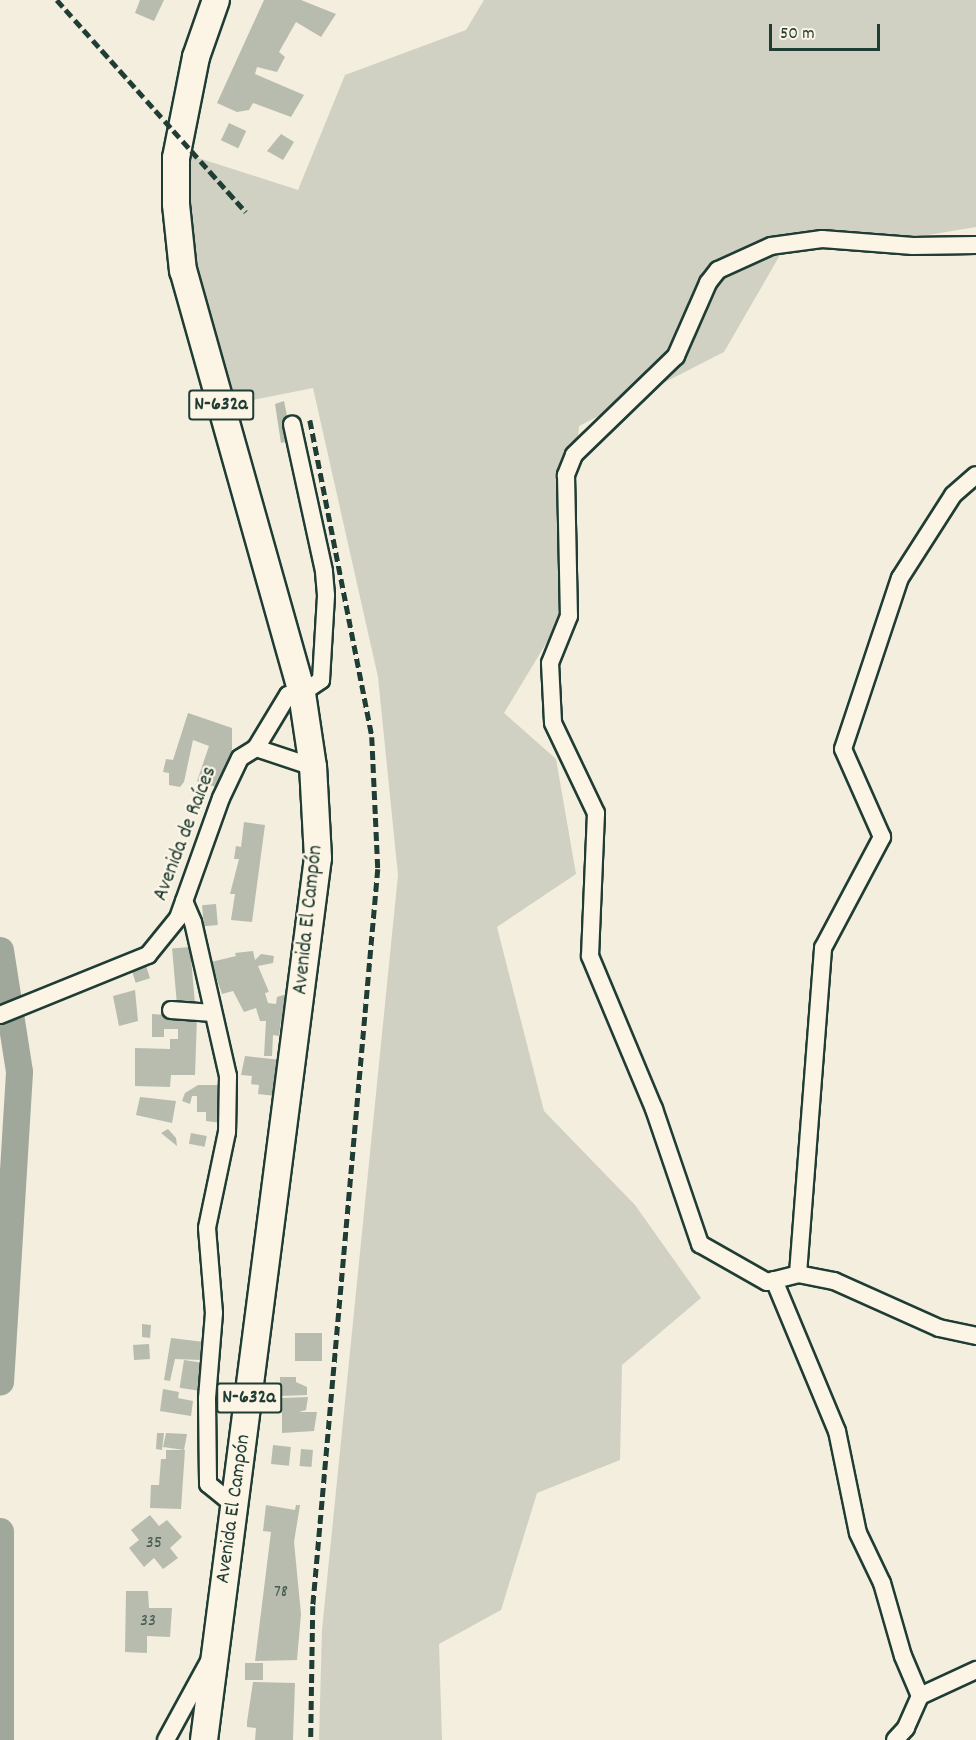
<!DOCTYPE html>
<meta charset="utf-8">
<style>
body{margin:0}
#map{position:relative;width:976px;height:1740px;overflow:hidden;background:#f3eede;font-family:Dekko,sans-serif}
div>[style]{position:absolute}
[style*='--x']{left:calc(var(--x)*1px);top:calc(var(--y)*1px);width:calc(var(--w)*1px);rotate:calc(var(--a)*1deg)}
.green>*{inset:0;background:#d0d1c2}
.river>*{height:27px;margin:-13.5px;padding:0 13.5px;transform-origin:13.5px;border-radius:13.5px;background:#a0a89b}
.building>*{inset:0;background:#b8bcae;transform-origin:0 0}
.roads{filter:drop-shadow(2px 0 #1f3d34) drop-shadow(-2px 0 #1f3d34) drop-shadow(0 2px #1f3d34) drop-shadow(0 -2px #1f3d34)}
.street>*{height:16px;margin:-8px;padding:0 8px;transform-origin:8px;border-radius:8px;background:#fcf5e5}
.primary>*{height:26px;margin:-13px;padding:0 13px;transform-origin:13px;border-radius:13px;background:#fcf5e5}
.rail>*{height:4.5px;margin-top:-2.25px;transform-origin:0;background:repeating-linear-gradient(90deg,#1f3d34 0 9px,transparent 0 13.5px)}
span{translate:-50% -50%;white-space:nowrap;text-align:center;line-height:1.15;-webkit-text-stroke:4.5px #fcf5e5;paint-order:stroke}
.number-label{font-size:18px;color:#455d52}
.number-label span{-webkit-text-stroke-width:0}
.shield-label span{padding:2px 4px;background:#fcf5e5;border:2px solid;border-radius:4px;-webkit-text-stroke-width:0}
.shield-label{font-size:20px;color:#1f3d34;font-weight:700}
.street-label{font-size:21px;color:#1f3d34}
.scale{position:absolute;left:769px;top:24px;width:111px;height:27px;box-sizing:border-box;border:3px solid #1f3d34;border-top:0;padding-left:8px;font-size:18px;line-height:21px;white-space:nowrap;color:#1f3d34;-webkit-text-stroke:4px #fcf5e5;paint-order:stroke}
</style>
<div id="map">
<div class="green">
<div style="clip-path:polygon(484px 0,976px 0,976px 227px,916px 237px,784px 248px,724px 352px,579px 426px,565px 612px,504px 713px,556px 759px,576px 874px,497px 927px,544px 1111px,635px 1205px,701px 1298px,622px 1365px,620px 1460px,537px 1493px,501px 1610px,439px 1644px,442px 1740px,319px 1740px,322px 1630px,398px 875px,378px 677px,313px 388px,233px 404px,193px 275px,189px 155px,298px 190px,345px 75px,466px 30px)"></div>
</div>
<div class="river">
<div style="--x:0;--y:950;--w:123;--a:81.1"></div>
<div style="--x:19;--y:1072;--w:310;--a:93.5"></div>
<div style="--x:0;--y:1531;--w:209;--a:90"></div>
</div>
<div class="building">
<div style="clip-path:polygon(140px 0,164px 0,154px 21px,135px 13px)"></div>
<div style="clip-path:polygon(264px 0,301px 0,336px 14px,321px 37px,296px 22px,279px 52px,285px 57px,277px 72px,257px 67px,255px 74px,304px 95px,291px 117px,253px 103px,249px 110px,237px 112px,217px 103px)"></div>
<div style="left:229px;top:123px;width:19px;height:19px;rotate:25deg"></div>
<div style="clip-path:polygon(281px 134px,294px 142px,283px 160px,267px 151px)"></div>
<div style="clip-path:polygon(284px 401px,292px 440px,281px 443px,275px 404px)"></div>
<div style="clip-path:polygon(188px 713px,232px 728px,232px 753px,219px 788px,197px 781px,209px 746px,193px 740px,184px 782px,180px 787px,169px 785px,169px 773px,163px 772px,166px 759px,173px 760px)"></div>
<div style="clip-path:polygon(244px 822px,265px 825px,252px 922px,231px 920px,235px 894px,230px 894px,239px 859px,234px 859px,236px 846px,241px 847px)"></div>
<div style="left:216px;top:904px;width:21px;height:14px;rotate:85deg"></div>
<div style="left:190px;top:947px;width:60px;height:18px;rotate:85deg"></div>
<div style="clip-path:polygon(253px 951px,255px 960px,261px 954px,274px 956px,273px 963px,258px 966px,269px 992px,265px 993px,268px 1003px,276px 1004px,277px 997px,290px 993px,282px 1014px,287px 1015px,286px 1021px,281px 1020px,279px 1036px,273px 1035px,272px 1056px,264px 1056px,266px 1021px,260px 1021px,256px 1008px,244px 1012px,233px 991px,222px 994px,211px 962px,236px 956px,235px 953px)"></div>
<div style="left:145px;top:962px;width:17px;height:15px;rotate:73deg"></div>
<div style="clip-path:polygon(135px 990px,138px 1021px,119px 1026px,113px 996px)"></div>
<div style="clip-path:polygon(152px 1014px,197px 1017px,195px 1075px,171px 1075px,170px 1087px,135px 1086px,135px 1048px,170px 1049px,170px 1039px,178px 1039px,178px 1029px,164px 1029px,164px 1037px,152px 1037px)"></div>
<div style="clip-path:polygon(245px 1056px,281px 1060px,276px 1096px,258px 1094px,259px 1085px,251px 1084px,252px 1076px,241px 1075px)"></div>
<div style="clip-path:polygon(198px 1085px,223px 1085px,222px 1123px,206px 1121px,206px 1112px,197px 1112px,197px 1096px,192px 1096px,190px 1104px,182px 1101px,185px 1093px)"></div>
<div style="clip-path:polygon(140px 1097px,176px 1101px,172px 1123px,136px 1115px)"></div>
<div style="clip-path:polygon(168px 1129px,176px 1138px,177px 1146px,161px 1133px)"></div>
<div style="left:191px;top:1133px;width:16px;height:11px;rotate:11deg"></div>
<div style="clip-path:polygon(142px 1324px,151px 1325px,150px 1338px,142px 1337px)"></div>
<div style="left:295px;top:1333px;width:27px;height:28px"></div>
<div style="clip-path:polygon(171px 1338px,204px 1342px,202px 1360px,175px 1359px,170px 1381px,164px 1380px)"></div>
<div style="left:149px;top:1344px;width:15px;height:16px;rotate:86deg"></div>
<div style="left:184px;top:1360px;width:18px;height:28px;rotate:9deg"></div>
<div style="clip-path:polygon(280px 1377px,296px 1377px,296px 1382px,307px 1387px,307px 1395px,280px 1396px)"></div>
<div style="clip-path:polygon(163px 1389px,179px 1392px,178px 1398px,193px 1401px,191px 1416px,160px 1411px)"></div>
<div style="clip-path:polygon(308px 1397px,306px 1410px,299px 1412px,317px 1412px,314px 1431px,282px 1433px,282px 1398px)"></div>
<div style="clip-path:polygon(157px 1433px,164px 1433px,162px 1450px,156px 1449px)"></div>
<div style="clip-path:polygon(166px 1433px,187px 1434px,184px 1450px,163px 1447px)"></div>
<div style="left:273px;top:1445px;width:18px;height:19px;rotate:6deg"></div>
<div style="left:301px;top:1449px;width:12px;height:17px;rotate:5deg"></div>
<div style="clip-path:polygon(166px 1450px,185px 1450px,181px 1509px,150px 1508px,151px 1485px,159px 1485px,161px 1459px,166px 1459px)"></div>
<div style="clip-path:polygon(266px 1505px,295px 1510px,296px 1505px,300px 1505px,294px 1542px,301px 1614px,297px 1660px,255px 1661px,271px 1532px,263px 1531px)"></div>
<div style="clip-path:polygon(150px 1515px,159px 1526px,167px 1520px,182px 1537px,170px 1548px,178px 1558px,163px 1569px,154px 1558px,144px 1567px,129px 1548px,139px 1540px,131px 1530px)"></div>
<div style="clip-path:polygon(126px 1591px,148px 1591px,149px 1608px,172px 1608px,170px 1637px,147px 1636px,147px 1653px,125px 1652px)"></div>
<div style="left:245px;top:1663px;width:18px;height:17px"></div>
<div style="clip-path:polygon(253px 1682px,295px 1683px,293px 1740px,255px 1740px,256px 1728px,247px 1727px,247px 1722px)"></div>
</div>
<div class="roads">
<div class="street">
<div style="--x:976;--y:245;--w:63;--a:179.1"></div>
<div style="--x:913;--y:246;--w:91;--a:-175.6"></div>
<div style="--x:822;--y:239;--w:51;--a:172.2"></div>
<div style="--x:771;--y:246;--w:58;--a:155.6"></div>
<div style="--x:718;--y:270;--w:16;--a:128"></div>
<div style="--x:708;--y:283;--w:80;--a:113.7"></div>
<div style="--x:676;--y:356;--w:142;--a:135.9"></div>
<div style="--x:574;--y:455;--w:22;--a:112"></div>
<div style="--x:566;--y:475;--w:141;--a:88.8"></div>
<div style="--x:569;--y:616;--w:51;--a:112"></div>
<div style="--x:550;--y:663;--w:60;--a:87.1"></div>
<div style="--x:553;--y:723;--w:100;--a:64.5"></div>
<div style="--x:596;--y:813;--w:143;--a:92.4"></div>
<div style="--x:590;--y:956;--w:166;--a:67.3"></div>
<div style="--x:654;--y:1109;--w:143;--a:71.2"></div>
<div style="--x:700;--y:1244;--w:77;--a:29.6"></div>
<div style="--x:767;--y:1282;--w:32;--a:-14"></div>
<div style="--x:798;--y:1274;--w:37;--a:11"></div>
<div style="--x:834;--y:1281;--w:115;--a:24.1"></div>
<div style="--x:939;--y:1328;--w:38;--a:12"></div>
<div style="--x:256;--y:748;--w:60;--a:18.4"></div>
<div style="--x:184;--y:901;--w:23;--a:67"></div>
<div style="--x:193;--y:922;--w:158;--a:77.2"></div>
<div style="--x:228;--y:1076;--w:56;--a:91"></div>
<div style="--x:227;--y:1132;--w:98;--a:101.8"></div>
<div style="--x:207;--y:1228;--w:85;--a:85.3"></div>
<div style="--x:214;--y:1313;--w:86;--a:94.7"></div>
<div style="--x:207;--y:1399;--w:85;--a:89.3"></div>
<div style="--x:208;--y:1484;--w:33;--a:39"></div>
<div style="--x:171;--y:1010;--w:42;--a:4.1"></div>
<div style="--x:0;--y:1015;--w:160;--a:-22.1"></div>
<div style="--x:148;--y:955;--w:48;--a:-51"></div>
<div style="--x:178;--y:918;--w:127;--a:-70.3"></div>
<div style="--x:221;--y:798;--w:44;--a:-64.6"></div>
<div style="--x:240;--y:758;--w:19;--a:-32"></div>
<div style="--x:256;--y:748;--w:62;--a:-58.9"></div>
<div style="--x:288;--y:695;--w:14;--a:-8"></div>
<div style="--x:302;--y:693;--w:23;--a:-34"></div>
<div style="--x:321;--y:680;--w:85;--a:-86.6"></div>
<div style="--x:326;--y:595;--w:24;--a:-95"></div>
<div style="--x:324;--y:571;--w:150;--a:-102.3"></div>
<div style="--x:798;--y:1274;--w:327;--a:-85.6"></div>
<div style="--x:823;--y:948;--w:126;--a:-62"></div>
<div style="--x:882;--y:837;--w:96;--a:-113.9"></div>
<div style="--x:843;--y:749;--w:180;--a:-71.6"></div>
<div style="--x:900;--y:578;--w:98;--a:-57.4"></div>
<div style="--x:953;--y:495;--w:30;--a:-41"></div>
<div style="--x:774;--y:1280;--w:164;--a:67.4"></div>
<div style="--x:837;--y:1431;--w:104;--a:78.4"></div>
<div style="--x:858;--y:1533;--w:55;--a:64.4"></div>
<div style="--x:882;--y:1583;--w:76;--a:74"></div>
<div style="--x:903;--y:1656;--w:43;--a:67"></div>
<div style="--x:920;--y:1696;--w:35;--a:114"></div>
<div style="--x:906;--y:1728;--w:16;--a:133"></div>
<div style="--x:920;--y:1696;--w:62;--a:-24.9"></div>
<div style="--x:166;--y:1740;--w:88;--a:-61.4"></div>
</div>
<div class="primary">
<div style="--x:204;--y:1740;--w:889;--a:-82.64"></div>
<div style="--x:318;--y:858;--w:91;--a:-93.1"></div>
<div style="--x:313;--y:767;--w:75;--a:-98.5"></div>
<div style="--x:302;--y:693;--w:438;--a:-105.7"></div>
<div style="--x:183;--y:271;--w:67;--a:-96"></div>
<div style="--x:176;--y:204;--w:46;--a:-90"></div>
<div style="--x:176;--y:158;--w:103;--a:-78.8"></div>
<div style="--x:196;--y:57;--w:60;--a:-70.7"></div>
</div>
</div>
<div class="rail">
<div style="--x:57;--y:0;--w:284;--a:48.3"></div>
<div style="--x:310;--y:420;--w:323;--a:78.9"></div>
<div style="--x:372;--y:737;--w:132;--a:87.4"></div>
<div style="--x:378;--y:869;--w:740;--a:95.04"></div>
<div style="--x:313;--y:1606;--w:134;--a:90.9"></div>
</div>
<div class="number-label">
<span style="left:154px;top:1544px">35</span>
<span style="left:281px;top:1593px">78</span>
<span style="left:148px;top:1622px">33</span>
</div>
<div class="shield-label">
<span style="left:221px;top:405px">N-632a</span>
<span style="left:249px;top:1398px">N-632a</span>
</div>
<div class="street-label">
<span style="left:186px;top:834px;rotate:-69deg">Avenida de Raíces</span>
<span style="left:309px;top:920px;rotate:-84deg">Avenida El Campón</span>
<span style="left:234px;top:1509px;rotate:-82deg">Avenida El Campón</span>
</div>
<div class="scale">50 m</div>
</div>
